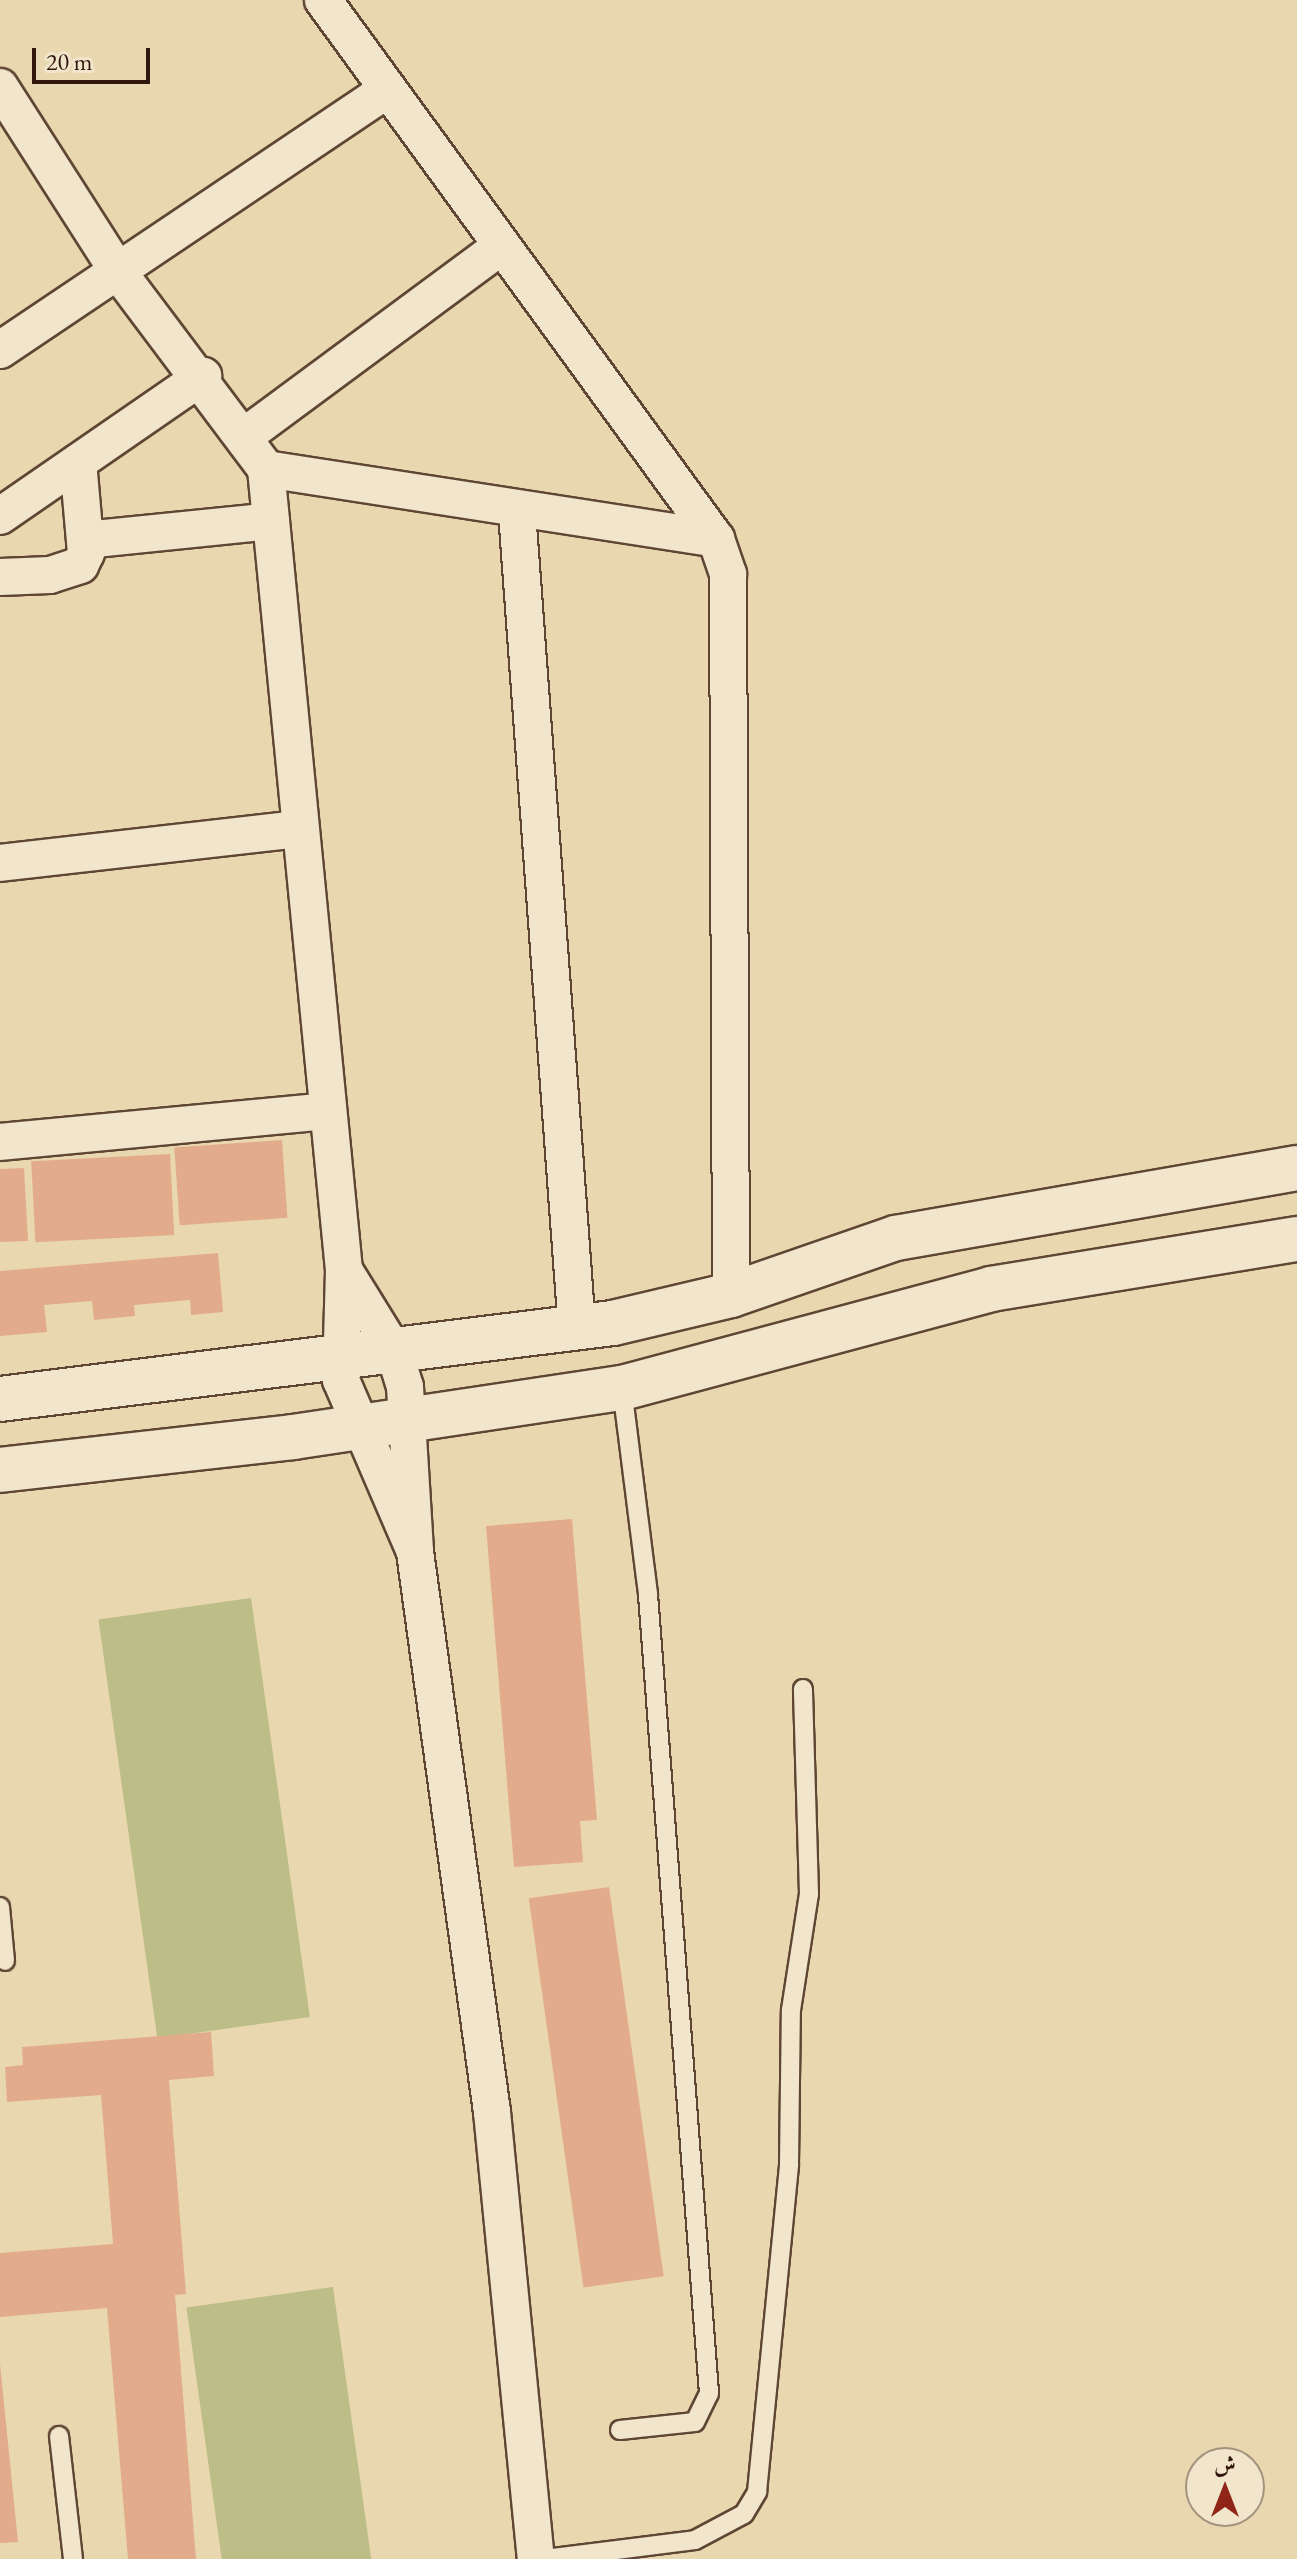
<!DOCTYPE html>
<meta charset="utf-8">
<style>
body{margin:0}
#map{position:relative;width:1297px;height:2559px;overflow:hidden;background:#e9d7af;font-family:"EB Garamond",Amiri,serif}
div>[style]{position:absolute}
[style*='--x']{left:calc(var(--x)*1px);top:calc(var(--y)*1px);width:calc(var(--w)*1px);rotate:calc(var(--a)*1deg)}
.green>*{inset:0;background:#bcbd87;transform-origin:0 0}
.building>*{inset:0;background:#e2ac8c;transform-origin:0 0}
.roads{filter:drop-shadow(2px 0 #5f4634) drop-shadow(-2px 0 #5f4634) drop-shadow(0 2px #5f4634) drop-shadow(0 -2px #5f4634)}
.service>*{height:18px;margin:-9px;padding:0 9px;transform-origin:9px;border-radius:9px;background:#f1e5cb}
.minor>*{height:36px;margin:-18px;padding:0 18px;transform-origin:18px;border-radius:18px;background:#f1e5cb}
.tertiary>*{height:44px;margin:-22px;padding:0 22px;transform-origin:22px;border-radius:22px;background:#f1e5cb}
span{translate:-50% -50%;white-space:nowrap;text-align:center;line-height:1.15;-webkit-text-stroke:6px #f1e5cb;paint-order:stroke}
.north{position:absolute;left:1185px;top:2447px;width:80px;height:80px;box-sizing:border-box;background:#f1e5cb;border:2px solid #a4927e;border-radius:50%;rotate:0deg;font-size:22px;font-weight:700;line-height:32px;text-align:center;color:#31160b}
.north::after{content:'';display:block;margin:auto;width:28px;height:36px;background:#8f2418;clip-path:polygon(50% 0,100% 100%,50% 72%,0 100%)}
.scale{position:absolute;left:32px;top:48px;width:118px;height:36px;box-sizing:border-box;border:4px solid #31160b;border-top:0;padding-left:10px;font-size:24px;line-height:28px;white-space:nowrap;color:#31160b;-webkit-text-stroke:6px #f1e5cb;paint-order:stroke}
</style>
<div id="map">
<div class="green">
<div style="left:251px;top:1598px;width:423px;height:154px;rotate:82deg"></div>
<div style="left:333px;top:2287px;width:275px;height:148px;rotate:82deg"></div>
</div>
<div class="building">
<div style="left:282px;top:1140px;width:78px;height:108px;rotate:86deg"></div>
<div style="left:170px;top:1154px;width:81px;height:139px;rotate:87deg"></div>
<div style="clip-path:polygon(24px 1168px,28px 1241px,0 1242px,0 1169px)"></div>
<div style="clip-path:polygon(218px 1253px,223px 1312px,191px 1315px,190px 1300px,134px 1305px,135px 1316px,94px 1320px,92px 1301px,44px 1305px,47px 1332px,0 1336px,0 1271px)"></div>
<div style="clip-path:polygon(572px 1519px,597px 1820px,580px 1821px,583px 1862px,514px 1867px,486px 1526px)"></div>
<div style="left:609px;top:1887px;width:393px;height:81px;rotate:82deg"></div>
<div style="clip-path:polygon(211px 2032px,214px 2076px,169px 2080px,186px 2294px,175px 2295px,196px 2559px,128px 2559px,107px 2308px,0 2317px,0 2253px,113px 2244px,101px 2095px,7px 2102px,5px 2067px,23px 2065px,22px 2047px)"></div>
<div style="clip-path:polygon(0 2364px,18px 2542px,0 2543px)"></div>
</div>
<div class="roads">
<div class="service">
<div style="--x:0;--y:1907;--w:54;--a:84.7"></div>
<div style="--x:620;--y:2430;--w:75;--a:-6.1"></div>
<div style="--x:695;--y:2422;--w:32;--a:-64"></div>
<div style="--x:709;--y:2393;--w:801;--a:-94.37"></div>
<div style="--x:648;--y:1594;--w:208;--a:-97.2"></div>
<div style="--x:59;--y:2436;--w:124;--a:83.5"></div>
<div style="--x:545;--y:2559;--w:151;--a:-7.2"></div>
<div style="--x:695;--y:2540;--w:55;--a:-28"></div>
<div style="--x:744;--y:2514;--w:26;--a:-59"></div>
<div style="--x:757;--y:2492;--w:330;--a:-84.4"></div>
<div style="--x:789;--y:2164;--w:154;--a:-89.3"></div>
<div style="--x:791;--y:2010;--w:117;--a:-81.2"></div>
<div style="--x:809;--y:1894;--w:205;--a:-91.7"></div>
</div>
<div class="minor">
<div style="--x:323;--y:0;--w:667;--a:53.9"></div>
<div style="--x:716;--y:539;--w:37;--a:71"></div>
<div style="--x:728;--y:574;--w:721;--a:89.76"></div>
<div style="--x:0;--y:87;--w:221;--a:57.4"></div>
<div style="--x:119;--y:273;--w:245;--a:53.1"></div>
<div style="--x:266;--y:469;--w:805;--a:84.44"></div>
<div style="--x:344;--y:1270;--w:110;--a:91.6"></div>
<div style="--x:341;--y:1380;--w:187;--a:66.7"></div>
<div style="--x:0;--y:350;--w:465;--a:-33.9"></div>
<div style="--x:246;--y:435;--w:315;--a:-36.5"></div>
<div style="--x:266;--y:469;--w:455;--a:8.8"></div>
<div style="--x:517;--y:512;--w:819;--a:85.8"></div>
<div style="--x:0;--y:516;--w:247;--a:-34.6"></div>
<div style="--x:85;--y:540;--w:187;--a:-5.8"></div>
<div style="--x:0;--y:577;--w:50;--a:-2.3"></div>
<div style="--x:50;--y:575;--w:32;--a:-18"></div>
<div style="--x:80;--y:565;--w:13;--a:-63"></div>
<div style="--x:86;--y:553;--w:91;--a:-95"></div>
<div style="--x:0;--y:863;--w:300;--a:-6.5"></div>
<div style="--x:0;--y:1142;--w:326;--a:-5.4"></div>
<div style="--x:344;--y:1270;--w:95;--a:58.3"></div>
<div style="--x:394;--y:1351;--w:38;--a:73"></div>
<div style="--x:405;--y:1387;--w:165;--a:86.5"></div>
<div style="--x:415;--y:1552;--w:565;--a:82.17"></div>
<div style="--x:492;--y:2112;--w:449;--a:84.4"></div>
</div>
<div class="tertiary">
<div style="--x:0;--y:1399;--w:618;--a:-7.07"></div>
<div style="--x:613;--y:1323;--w:121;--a:-13.3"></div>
<div style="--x:731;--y:1295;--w:175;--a:-19.1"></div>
<div style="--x:896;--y:1238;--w:407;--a:-9.9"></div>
<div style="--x:0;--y:1470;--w:295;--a:-6.4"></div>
<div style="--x:293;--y:1437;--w:333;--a:-8.5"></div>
<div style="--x:622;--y:1388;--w:382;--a:-15"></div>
<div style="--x:991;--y:1289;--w:310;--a:-9.3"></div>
</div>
</div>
<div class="north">ش</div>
<div class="scale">20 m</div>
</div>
